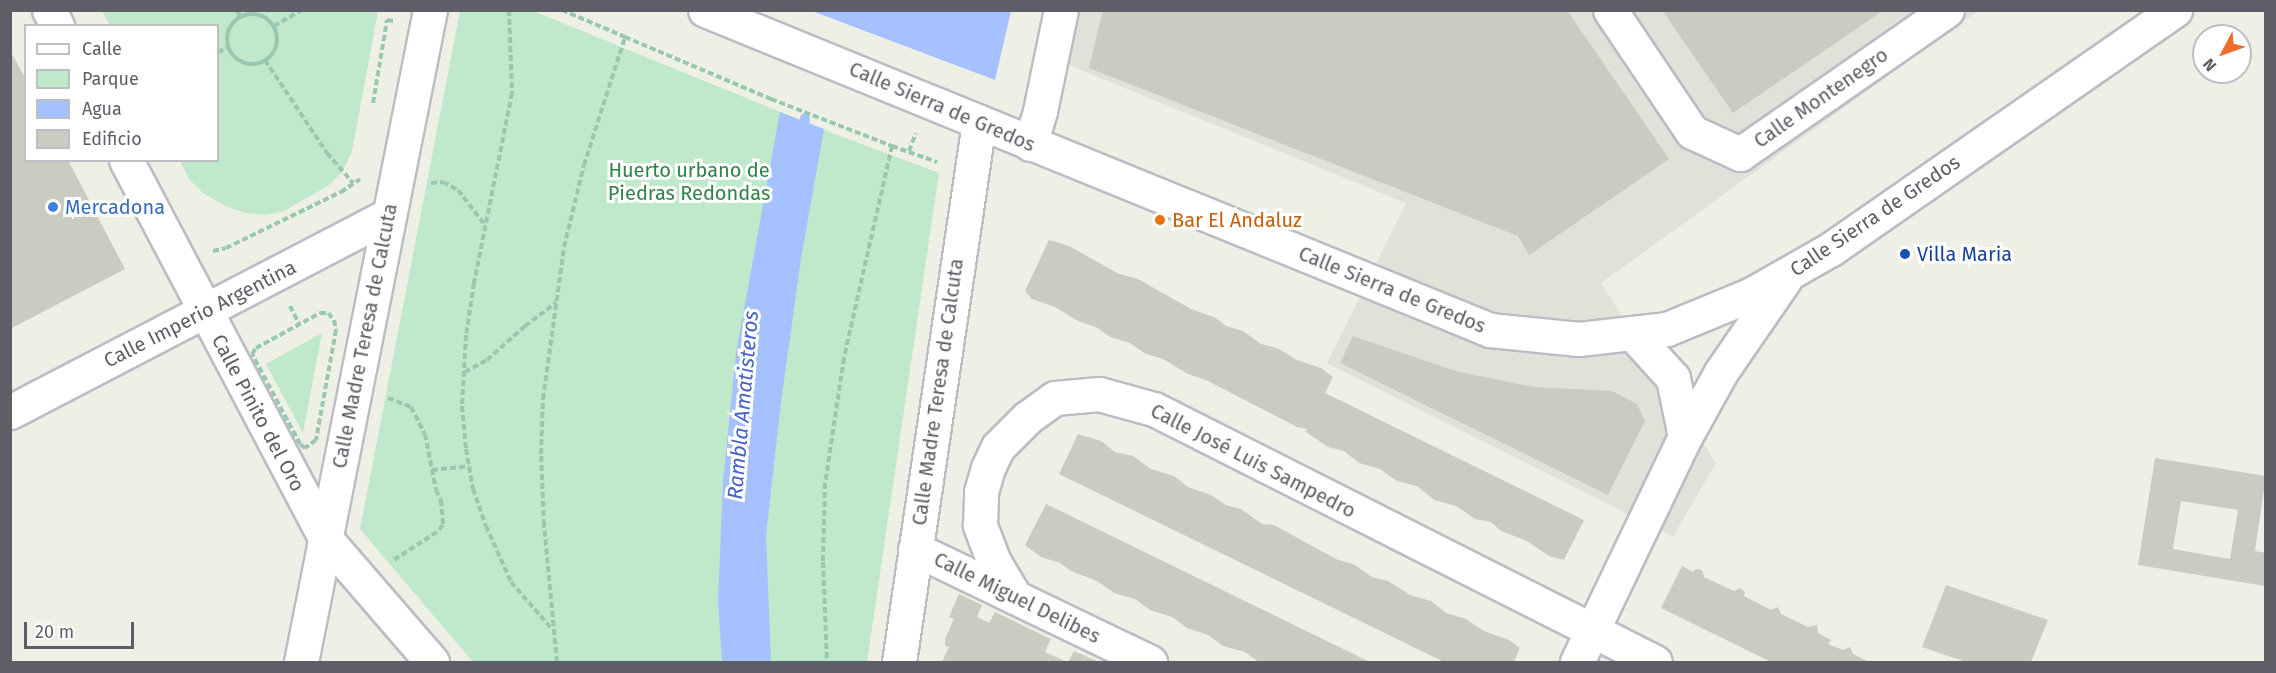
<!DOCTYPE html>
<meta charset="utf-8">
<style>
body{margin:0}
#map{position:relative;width:2276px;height:673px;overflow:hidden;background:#eff0e5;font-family:"Fira Sans",sans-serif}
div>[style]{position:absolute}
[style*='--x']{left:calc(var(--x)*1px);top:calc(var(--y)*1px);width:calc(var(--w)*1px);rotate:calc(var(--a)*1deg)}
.industrial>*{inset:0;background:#e1e1d9}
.green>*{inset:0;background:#c0e8ca}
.water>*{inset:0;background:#a6c1ff}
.stream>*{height:10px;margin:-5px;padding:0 5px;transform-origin:5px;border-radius:5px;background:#a6c1ff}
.building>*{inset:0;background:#cbcbc1}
.path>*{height:4px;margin-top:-2px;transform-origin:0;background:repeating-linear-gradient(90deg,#98c7b2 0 6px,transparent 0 9px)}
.path>.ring{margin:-2px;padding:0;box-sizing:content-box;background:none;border:4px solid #98c7b2;border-radius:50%}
.roads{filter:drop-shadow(2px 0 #bcbdc4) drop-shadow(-2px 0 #bcbdc4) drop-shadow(0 2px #bcbdc4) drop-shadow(0 -2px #bcbdc4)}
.minor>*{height:33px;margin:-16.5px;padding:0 16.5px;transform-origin:16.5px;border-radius:16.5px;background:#fff}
.dots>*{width:16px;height:16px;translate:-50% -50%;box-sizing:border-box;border:3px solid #fff;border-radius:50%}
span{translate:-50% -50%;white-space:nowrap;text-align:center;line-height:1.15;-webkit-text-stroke:6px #fff;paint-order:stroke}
.street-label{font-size:20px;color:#5d5e66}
.park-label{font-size:20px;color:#308249}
.shop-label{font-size:20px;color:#366cbe}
.left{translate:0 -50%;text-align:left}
.food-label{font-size:20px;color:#c56008}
.transit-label{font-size:20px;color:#164399}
.water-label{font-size:21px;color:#4261c9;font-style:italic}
.frame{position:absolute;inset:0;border:12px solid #5d5e66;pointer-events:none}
.legend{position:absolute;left:24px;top:24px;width:195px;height:138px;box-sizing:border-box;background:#fff;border:2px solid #bebfc2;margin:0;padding:8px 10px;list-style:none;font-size:18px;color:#5d5e66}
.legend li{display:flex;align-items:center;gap:12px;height:30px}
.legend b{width:30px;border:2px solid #bebfc2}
.north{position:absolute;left:2192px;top:24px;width:60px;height:60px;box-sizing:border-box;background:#fff;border:2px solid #bebfc2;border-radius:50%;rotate:229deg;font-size:16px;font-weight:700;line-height:24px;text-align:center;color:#5d5e66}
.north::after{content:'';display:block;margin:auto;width:21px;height:27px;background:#f16c29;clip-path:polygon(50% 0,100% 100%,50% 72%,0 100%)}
.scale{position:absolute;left:24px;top:622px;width:110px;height:27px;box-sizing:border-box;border:3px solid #5d5e66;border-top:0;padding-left:8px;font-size:18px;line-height:21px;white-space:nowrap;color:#5d5e66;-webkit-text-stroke:4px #fff;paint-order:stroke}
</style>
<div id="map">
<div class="industrial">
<div style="clip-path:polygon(1080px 11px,1978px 11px,1601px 283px,1716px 463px,1673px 537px,1327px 363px,1406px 203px,1066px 64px)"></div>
</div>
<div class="green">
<div style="clip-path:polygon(102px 11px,378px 11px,352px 152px,342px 172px,329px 185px,284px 211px,267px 215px,245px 213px,225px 206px,203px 193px,189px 179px,180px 161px,218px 160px,218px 26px,110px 25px)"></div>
<div style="clip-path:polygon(460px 11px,533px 11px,832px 133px,939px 173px,867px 662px,473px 662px,360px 529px)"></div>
<div style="clip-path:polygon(322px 333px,303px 433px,266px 364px)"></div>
</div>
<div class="water">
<div style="clip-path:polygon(812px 11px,1011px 11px,995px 80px)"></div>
<div style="clip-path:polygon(780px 112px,824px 129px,801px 259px,781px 402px,766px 536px,771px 662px,722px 662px,718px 601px,723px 481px,736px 353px)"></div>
</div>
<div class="stream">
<div style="--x:802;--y:135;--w:17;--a:-80"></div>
</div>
<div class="building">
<div style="clip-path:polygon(1103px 10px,1567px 10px,1669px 159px,1529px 255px,1518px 236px,1089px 68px)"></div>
<div style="clip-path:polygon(1662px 10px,1884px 10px,1733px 113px)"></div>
<div style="clip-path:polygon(10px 51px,26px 79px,26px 160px,68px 160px,125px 269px,10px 329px)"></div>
<div style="clip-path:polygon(1049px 240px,1069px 246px,1119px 274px,1138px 279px,1191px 309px,1216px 318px,1226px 326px,1243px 331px,1261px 344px,1277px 348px,1297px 360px,1321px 368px,1333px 377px,1325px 393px,1584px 520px,1564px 560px,1549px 556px,1527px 541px,1501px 531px,1491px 522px,1475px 519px,1456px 506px,1434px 500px,1417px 486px,1397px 481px,1380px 469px,1359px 463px,1344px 451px,1328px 447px,1306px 432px,1307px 429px,1297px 427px,1206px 380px,1188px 374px,1163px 359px,1146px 354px,1130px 343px,1110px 337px,1096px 327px,1078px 321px,1055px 307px,1032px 299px,1025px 291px)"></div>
<div style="clip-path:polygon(1353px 336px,1455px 371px,1534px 387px,1612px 391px,1637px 404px,1645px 421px,1608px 495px,1340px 363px)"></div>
<div style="clip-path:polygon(1078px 434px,1101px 441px,1115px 452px,1133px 456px,1151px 469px,1174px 476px,1188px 487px,1211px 495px,1226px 505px,1241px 509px,1262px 524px,1274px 525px,1336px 559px,1355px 565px,1372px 577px,1388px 581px,1410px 595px,1431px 601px,1446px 613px,1466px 619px,1484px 631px,1509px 640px,1520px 648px,1514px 662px,1444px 662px,1059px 474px)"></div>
<div style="clip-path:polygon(evenodd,2155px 458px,2266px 476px,2255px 551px,2266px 553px,2265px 586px,2138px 565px,2155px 458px,2181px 501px,2238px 510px,2230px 559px,2173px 549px,2181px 501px)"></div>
<div style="clip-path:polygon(1046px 504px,1081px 521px,1370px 662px,1259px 662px,1245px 652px,1223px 646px,1208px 635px,1187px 628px,1172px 617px,1150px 610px,1135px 599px,1114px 593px,1097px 581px,1071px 571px,1060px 563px,1041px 557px,1025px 545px)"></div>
<div style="clip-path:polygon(1682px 566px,1693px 572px,1696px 569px,1702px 570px,1704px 577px,1734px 591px,1740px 588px,1745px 592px,1744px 596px,1771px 610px,1778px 607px,1781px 614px,1808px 627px,1817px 625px,1818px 633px,1831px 640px,1828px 644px,1843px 650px,1850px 647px,1853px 654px,1867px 661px,1866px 662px,1771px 662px,1661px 608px)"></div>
<div style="clip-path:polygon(1946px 585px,2048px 620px,2031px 662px,1966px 662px,1922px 647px)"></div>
<div style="clip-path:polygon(959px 594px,982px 605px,977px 617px,989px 623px,995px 612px,1051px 639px,1045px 652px,1067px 662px,942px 662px,949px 647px,945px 646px,945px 639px,954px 619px,949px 617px)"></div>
<div style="clip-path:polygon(1074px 651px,1090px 658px,1099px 662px,1068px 662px)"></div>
</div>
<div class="path">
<div style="--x:237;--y:10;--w:7;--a:63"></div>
<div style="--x:509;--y:10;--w:83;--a:87.9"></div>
<div style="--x:512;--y:93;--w:194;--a:101.3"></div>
<div style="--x:474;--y:283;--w:53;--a:98.7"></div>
<div style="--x:466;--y:335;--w:71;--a:93.2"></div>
<div style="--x:462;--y:406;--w:43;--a:84.7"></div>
<div style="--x:466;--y:449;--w:41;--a:80.1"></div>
<div style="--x:473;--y:489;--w:39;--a:71"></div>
<div style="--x:486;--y:526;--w:61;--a:65.9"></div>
<div style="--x:511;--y:582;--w:61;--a:49"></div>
<div style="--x:562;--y:10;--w:69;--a:23.2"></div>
<div class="ring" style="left:227px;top:14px;width:46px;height:46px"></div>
<div style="--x:274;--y:26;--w:32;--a:-30"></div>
<div style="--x:218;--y:52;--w:11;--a:-27"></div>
<div style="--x:265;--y:60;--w:112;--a:56.3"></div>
<div style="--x:327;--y:153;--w:40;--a:49"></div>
<div style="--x:373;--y:103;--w:84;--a:-80.4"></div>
<div style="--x:387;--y:20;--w:7;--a:8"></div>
<div style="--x:892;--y:146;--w:48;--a:19.6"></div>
<div style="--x:909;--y:151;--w:19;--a:-69"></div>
<div style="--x:431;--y:183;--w:12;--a:-5"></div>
<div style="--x:443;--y:182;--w:17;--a:28"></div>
<div style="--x:458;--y:190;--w:44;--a:52.4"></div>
<div style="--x:213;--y:251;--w:13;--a:-13"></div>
<div style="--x:226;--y:248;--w:128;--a:-26"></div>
<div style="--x:341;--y:192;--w:23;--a:-34"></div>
<div style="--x:290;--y:306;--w:20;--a:63"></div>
<div style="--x:320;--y:313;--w:8;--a:0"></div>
<div style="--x:328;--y:313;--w:9;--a:49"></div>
<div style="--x:334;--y:320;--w:10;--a:79"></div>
<div style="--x:336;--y:330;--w:112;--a:100.3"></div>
<div style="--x:316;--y:440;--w:14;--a:144"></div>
<div style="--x:305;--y:448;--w:6;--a:-141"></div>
<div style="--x:300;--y:444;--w:102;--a:-118.1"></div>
<div style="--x:252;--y:354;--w:7;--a:-56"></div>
<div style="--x:256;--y:348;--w:73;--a:-28.7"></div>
<div style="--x:465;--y:372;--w:25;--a:-29"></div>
<div style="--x:487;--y:360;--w:51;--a:-41.8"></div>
<div style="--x:525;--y:326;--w:39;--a:-37"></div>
<div style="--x:388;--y:398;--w:25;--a:21"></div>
<div style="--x:411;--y:407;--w:30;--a:63"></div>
<div style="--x:425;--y:434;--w:57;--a:78.9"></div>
<div style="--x:436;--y:490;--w:11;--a:63"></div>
<div style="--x:441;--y:500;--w:25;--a:85"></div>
<div style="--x:443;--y:525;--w:9;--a:131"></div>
<div style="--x:437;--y:532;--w:54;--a:147.2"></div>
<div style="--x:432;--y:470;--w:37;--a:-6"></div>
<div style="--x:557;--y:662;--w:138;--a:-95.4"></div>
<div style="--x:544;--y:525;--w:71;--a:-92.4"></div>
<div style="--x:541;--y:454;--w:55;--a:-87.9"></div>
<div style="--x:543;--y:399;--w:153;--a:-82.1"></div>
<div style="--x:564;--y:247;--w:84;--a:-76.3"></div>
<div style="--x:584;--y:165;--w:134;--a:-72.2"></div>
<div style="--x:625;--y:37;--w:159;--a:23"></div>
<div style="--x:771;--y:99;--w:130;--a:21.2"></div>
<div style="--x:892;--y:146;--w:217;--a:102.8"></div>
<div style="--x:844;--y:358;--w:126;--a:98.6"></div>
<div style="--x:825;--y:483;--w:79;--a:91.5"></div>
<div style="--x:823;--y:562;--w:100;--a:87.7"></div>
</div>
<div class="roads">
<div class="minor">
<div style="--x:49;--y:10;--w:18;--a:63"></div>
<div style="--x:705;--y:10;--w:848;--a:22.18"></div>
<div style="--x:1490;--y:330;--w:89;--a:5.8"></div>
<div style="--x:1579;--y:339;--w:89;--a:-6.5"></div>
<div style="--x:1667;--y:329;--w:92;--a:-22.4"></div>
<div style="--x:1752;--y:294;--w:91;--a:-29.7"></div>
<div style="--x:1831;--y:249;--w:419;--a:-34.8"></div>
<div style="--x:1610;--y:10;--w:147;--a:56.1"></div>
<div style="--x:1692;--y:132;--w:53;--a:24.6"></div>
<div style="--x:1740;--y:154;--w:252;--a:-34.8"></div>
<div style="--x:1030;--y:144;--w:34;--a:-73"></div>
<div style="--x:1040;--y:111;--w:103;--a:-78.3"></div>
<div style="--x:126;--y:160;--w:427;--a:62.2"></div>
<div style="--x:325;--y:538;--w:164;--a:49.2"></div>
<div style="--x:1632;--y:333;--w:61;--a:47.7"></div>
<div style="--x:1673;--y:378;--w:60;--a:78.5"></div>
<div style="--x:1685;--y:437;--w:74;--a:-61"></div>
<div style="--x:1721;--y:372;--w:113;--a:-55.5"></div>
<div style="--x:10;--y:412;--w:427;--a:-27.5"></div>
<div style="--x:915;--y:549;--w:261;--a:25.7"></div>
<div style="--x:1015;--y:597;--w:41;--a:-121"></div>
<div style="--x:994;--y:562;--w:40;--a:-111"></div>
<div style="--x:980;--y:525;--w:33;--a:-88"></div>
<div style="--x:981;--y:492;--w:25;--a:-74"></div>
<div style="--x:988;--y:468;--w:23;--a:-65"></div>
<div style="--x:998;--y:447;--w:41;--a:-45"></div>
<div style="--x:1027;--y:418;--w:34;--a:-36"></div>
<div style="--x:1055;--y:398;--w:44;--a:-5.2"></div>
<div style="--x:1099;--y:394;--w:57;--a:15.3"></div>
<div style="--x:1154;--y:409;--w:561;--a:26.79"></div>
<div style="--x:301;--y:662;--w:665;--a:-78.81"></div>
<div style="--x:899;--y:662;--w:546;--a:-81.57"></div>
<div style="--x:1577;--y:662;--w:250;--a:-64.4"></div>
</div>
</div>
<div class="dots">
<div style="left:53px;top:207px;background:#3f7fe0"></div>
<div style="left:1160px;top:220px;background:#e8710a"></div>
<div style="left:1905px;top:254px;background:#1a4fb4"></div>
</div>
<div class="street-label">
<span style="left:1821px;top:98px;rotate:-35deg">Calle Montenegro</span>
<span style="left:942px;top:107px;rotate:23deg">Calle Sierra de Gredos</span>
<span style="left:1875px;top:216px;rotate:-34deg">Calle Sierra de Gredos</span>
<span style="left:1392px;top:290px;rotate:22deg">Calle Sierra de Gredos</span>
<span style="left:200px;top:314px;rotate:-27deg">Calle Imperio Argentina</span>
<span style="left:365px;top:336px;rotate:-79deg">Calle Madre Teresa de Calcuta</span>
<span style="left:938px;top:392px;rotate:-82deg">Calle Madre Teresa de Calcuta</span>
<span style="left:258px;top:413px;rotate:62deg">Calle Pinito del Oro</span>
<span style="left:1253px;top:461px;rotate:27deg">Calle José Luis Sampedro</span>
<span style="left:1017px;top:598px;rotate:26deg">Calle Miguel Delibes</span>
</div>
<div class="park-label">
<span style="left:689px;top:182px">Huerto urbano de<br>Piedras Redondas</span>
</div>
<div class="shop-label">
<span class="left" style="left:65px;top:207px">Mercadona</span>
</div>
<div class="food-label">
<span class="left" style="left:1172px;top:220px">Bar El Andaluz</span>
</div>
<div class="transit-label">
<span class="left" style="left:1917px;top:254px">Villa Maria</span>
</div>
<div class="water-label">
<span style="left:743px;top:405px;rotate:-85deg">Rambla Amatisteros</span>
</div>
<div class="frame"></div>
<ul class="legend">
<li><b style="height:8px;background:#fff"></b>Calle</li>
<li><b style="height:16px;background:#c0e8ca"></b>Parque</li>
<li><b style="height:16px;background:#a6c1ff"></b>Agua</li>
<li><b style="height:16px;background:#cbcbc1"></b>Edificio</li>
</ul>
<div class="north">N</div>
<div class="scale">20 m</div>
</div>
